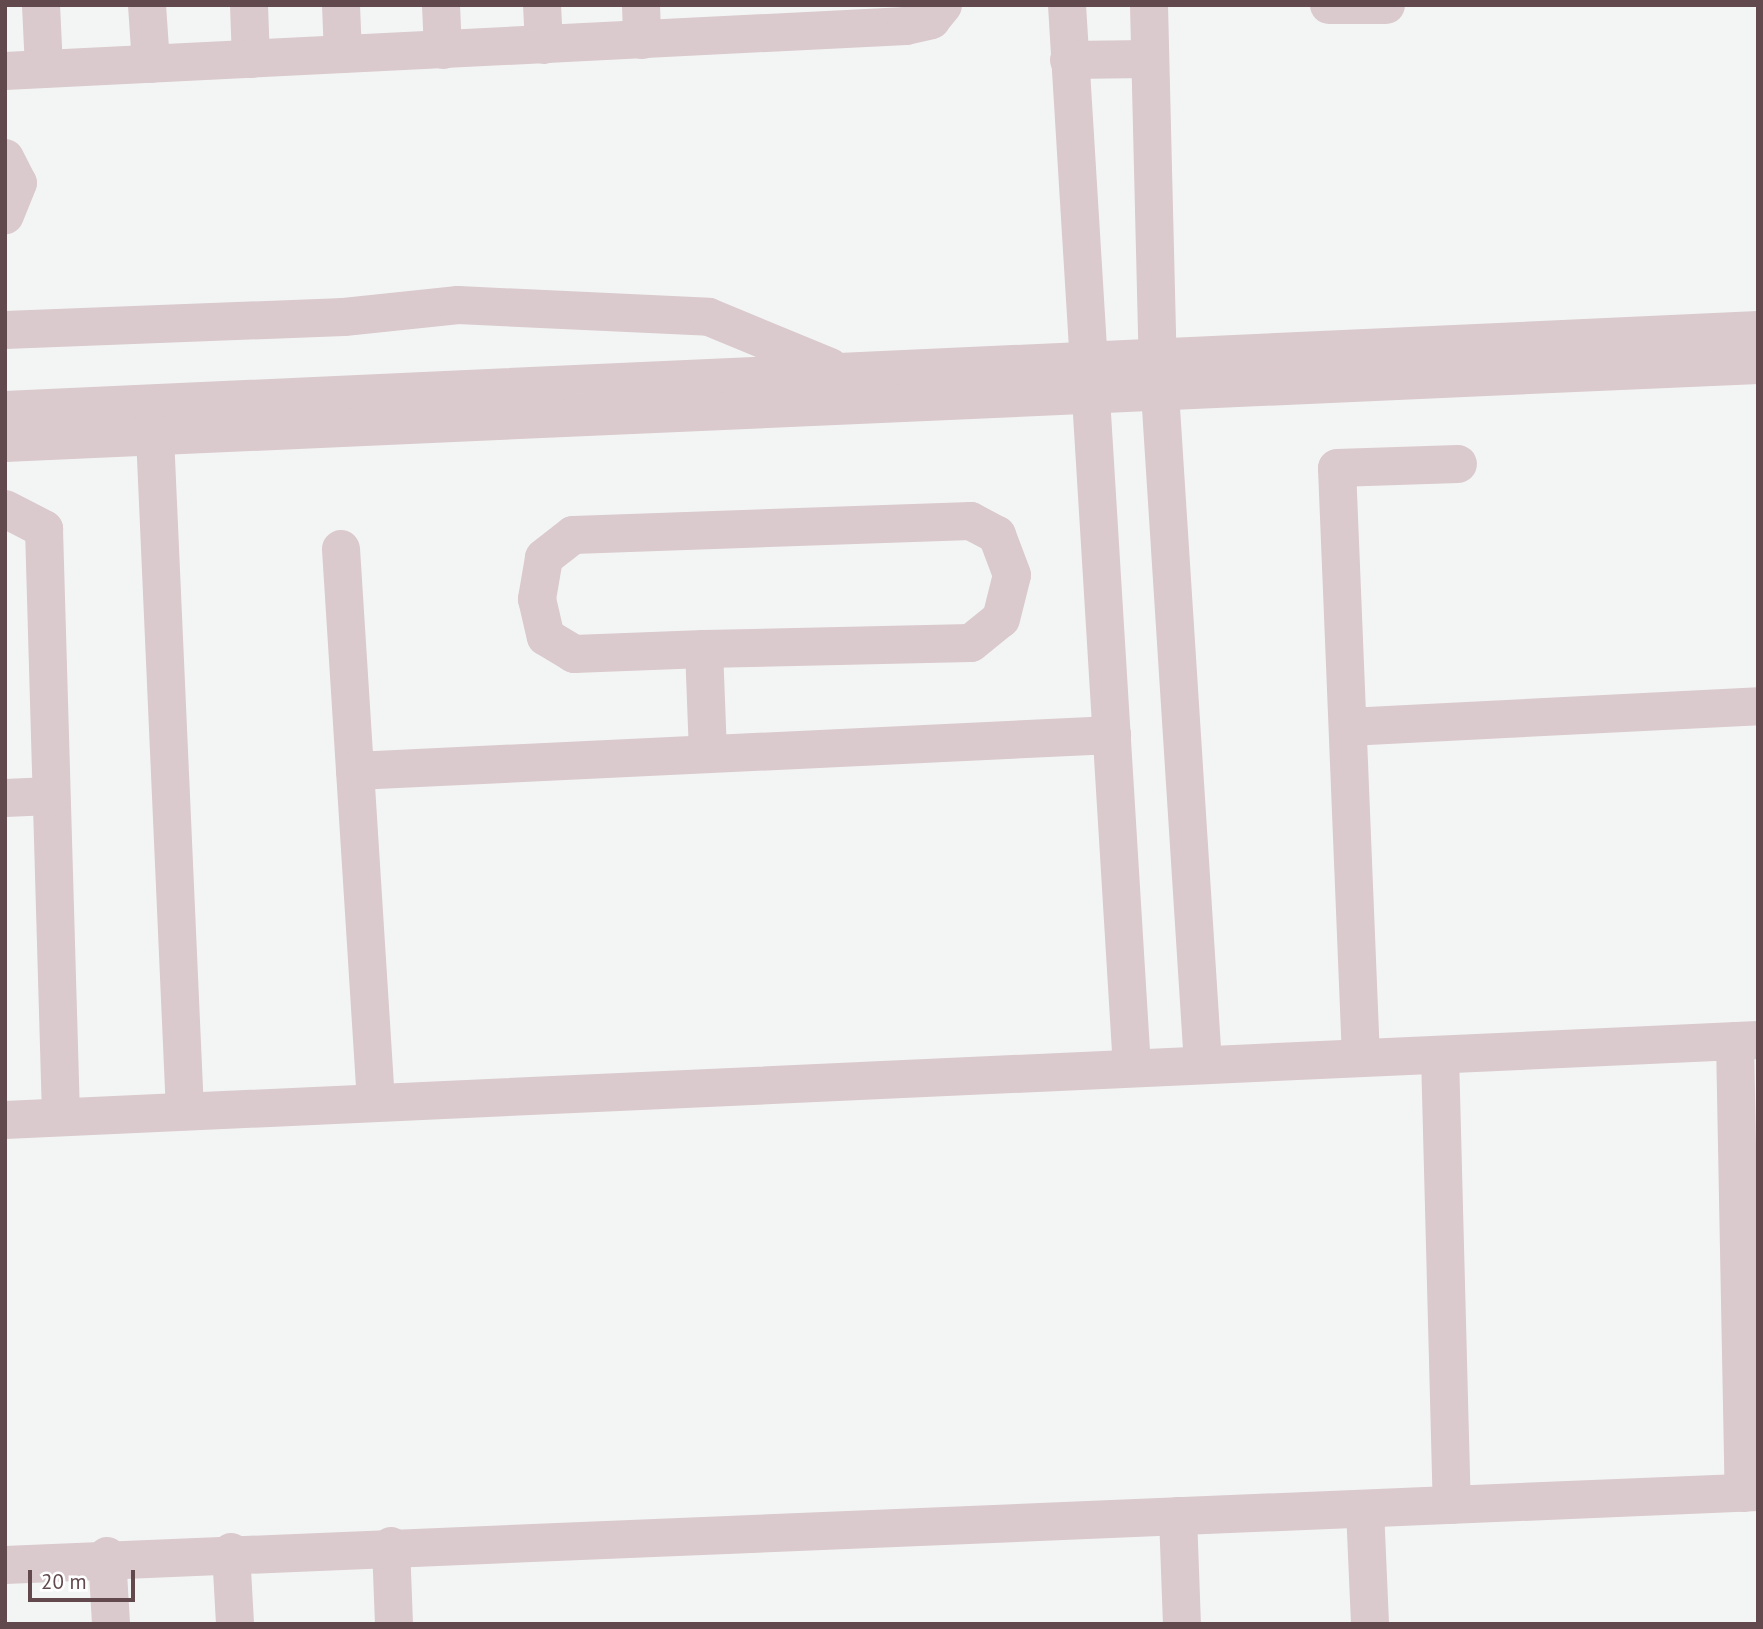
<!DOCTYPE html>
<style>
body{margin:0}
#map{position:relative;width:1763px;height:1629px;overflow:hidden;background:#f3f5f4;font-family:"PT Sans",sans-serif}
div>[style]{position:absolute}
[style*='--x']{left:calc(var(--x)*1px);top:calc(var(--y)*1px);width:calc(var(--w)*1px);rotate:calc(var(--a)*1deg)}
.minor>*{height:38px;margin:-19px;padding:0 19px;transform-origin:19px;border-radius:19px;background:#dac9cd}
span{translate:-50% -50%;white-space:nowrap;text-align:center;line-height:1.15;-webkit-text-stroke:7px #fff;paint-order:stroke}
.frame{position:absolute;inset:0;border:7px solid #62494e;pointer-events:none}
.scale{position:absolute;left:28px;top:1570px;width:107px;height:32px;box-sizing:border-box;border:4px solid #62494e;border-top:0;padding-left:9px;font-size:21px;line-height:24px;white-space:nowrap;color:#62494e;-webkit-text-stroke:5px #fff;paint-order:stroke}
</style>
<div id="map">
<div class="minor">
<div style="--x:41;--y:5;--w:64;--a:87.3"></div>
<div style="--x:147;--y:5;--w:59;--a:86.1"></div>
<div style="--x:249;--y:5;--w:54;--a:87.9"></div>
<div style="--x:341;--y:5;--w:49;--a:87.7"></div>
<div style="--x:441;--y:5;--w:45;--a:87.5"></div>
<div style="--x:542;--y:5;--w:40;--a:87.1"></div>
<div style="--x:641;--y:5;--w:35;--a:88"></div>
<div style="--x:1067;--y:5;--w:1065;--a:86.5"></div>
<div style="--x:1149;--y:5;--w:356;--a:88.6"></div>
<div style="--x:1158;--y:361;--w:705;--a:86.34"></div>
<div style="--x:1329;--y:5;--w:57;--a:0"></div>
<div style="--x:1069;--y:60;--w:80;--a:-0.7"></div>
<div style="--x:5;--y:71;--w:902;--a:-2.86"></div>
<div style="--x:906;--y:26;--w:26;--a:-13"></div>
<div style="--x:931;--y:20;--w:19;--a:-51"></div>
<div style="--x:5;--y:158;--w:28;--a:63"></div>
<div style="--x:18;--y:183;--w:35;--a:112"></div>
<div style="--x:5;--y:330;--w:339;--a:-2.2"></div>
<div style="--x:344;--y:317;--w:115;--a:-6"></div>
<div style="--x:458;--y:305;--w:251;--a:2.7"></div>
<div style="--x:709;--y:317;--w:131;--a:22.5"></div>
<div style="--x:5;--y:410;--w:1755;--a:-2.61"></div>
<div style="--x:154;--y:413;--w:699;--a:87.46"></div>
<div style="--x:5;--y:443;--w:1755;--a:-2.55"></div>
<div style="--x:5;--y:509;--w:44;--a:27.1"></div>
<div style="--x:44;--y:529;--w:588;--a:88.34"></div>
<div style="--x:341;--y:549;--w:554;--a:86.38"></div>
<div style="--x:704;--y:649;--w:267;--a:-1.3"></div>
<div style="--x:971;--y:643;--w:38;--a:-39"></div>
<div style="--x:1001;--y:619;--w:45;--a:-76"></div>
<div style="--x:1012;--y:575;--w:43;--a:-110.6"></div>
<div style="--x:997;--y:535;--w:30;--a:-152"></div>
<div style="--x:971;--y:521;--w:398;--a:178"></div>
<div style="--x:573;--y:535;--w:37;--a:142"></div>
<div style="--x:544;--y:558;--w:42;--a:99.7"></div>
<div style="--x:537;--y:599;--w:39;--a:77"></div>
<div style="--x:546;--y:637;--w:33;--a:31"></div>
<div style="--x:574;--y:654;--w:130;--a:-2.2"></div>
<div style="--x:704;--y:649;--w:105;--a:87.8"></div>
<div style="--x:1348;--y:727;--w:411;--a:-2.9"></div>
<div style="--x:355;--y:771;--w:758;--a:-2.72"></div>
<div style="--x:5;--y:798;--w:46;--a:-2.5"></div>
<div style="--x:1735;--y:1041;--w:452;--a:88.9"></div>
<div style="--x:1440;--y:1055;--w:450;--a:88.5"></div>
<div style="--x:1361;--y:1058;--w:590;--a:-92.33"></div>
<div style="--x:1337;--y:468;--w:121;--a:-1.9"></div>
<div style="--x:5;--y:1120;--w:1755;--a:-2.61"></div>
<div style="--x:1365;--y:1509;--w:115;--a:87.5"></div>
<div style="--x:1178;--y:1516;--w:108;--a:87.9"></div>
<div style="--x:391;--y:1546;--w:78;--a:87.8"></div>
<div style="--x:231;--y:1552;--w:72;--a:86.8"></div>
<div style="--x:107;--y:1556;--w:68;--a:86.6"></div>
<div style="--x:5;--y:1565;--w:1755;--a:-2.38"></div>
</div>
<div class="frame"></div>
<div class="scale">20 m</div>
</div>
